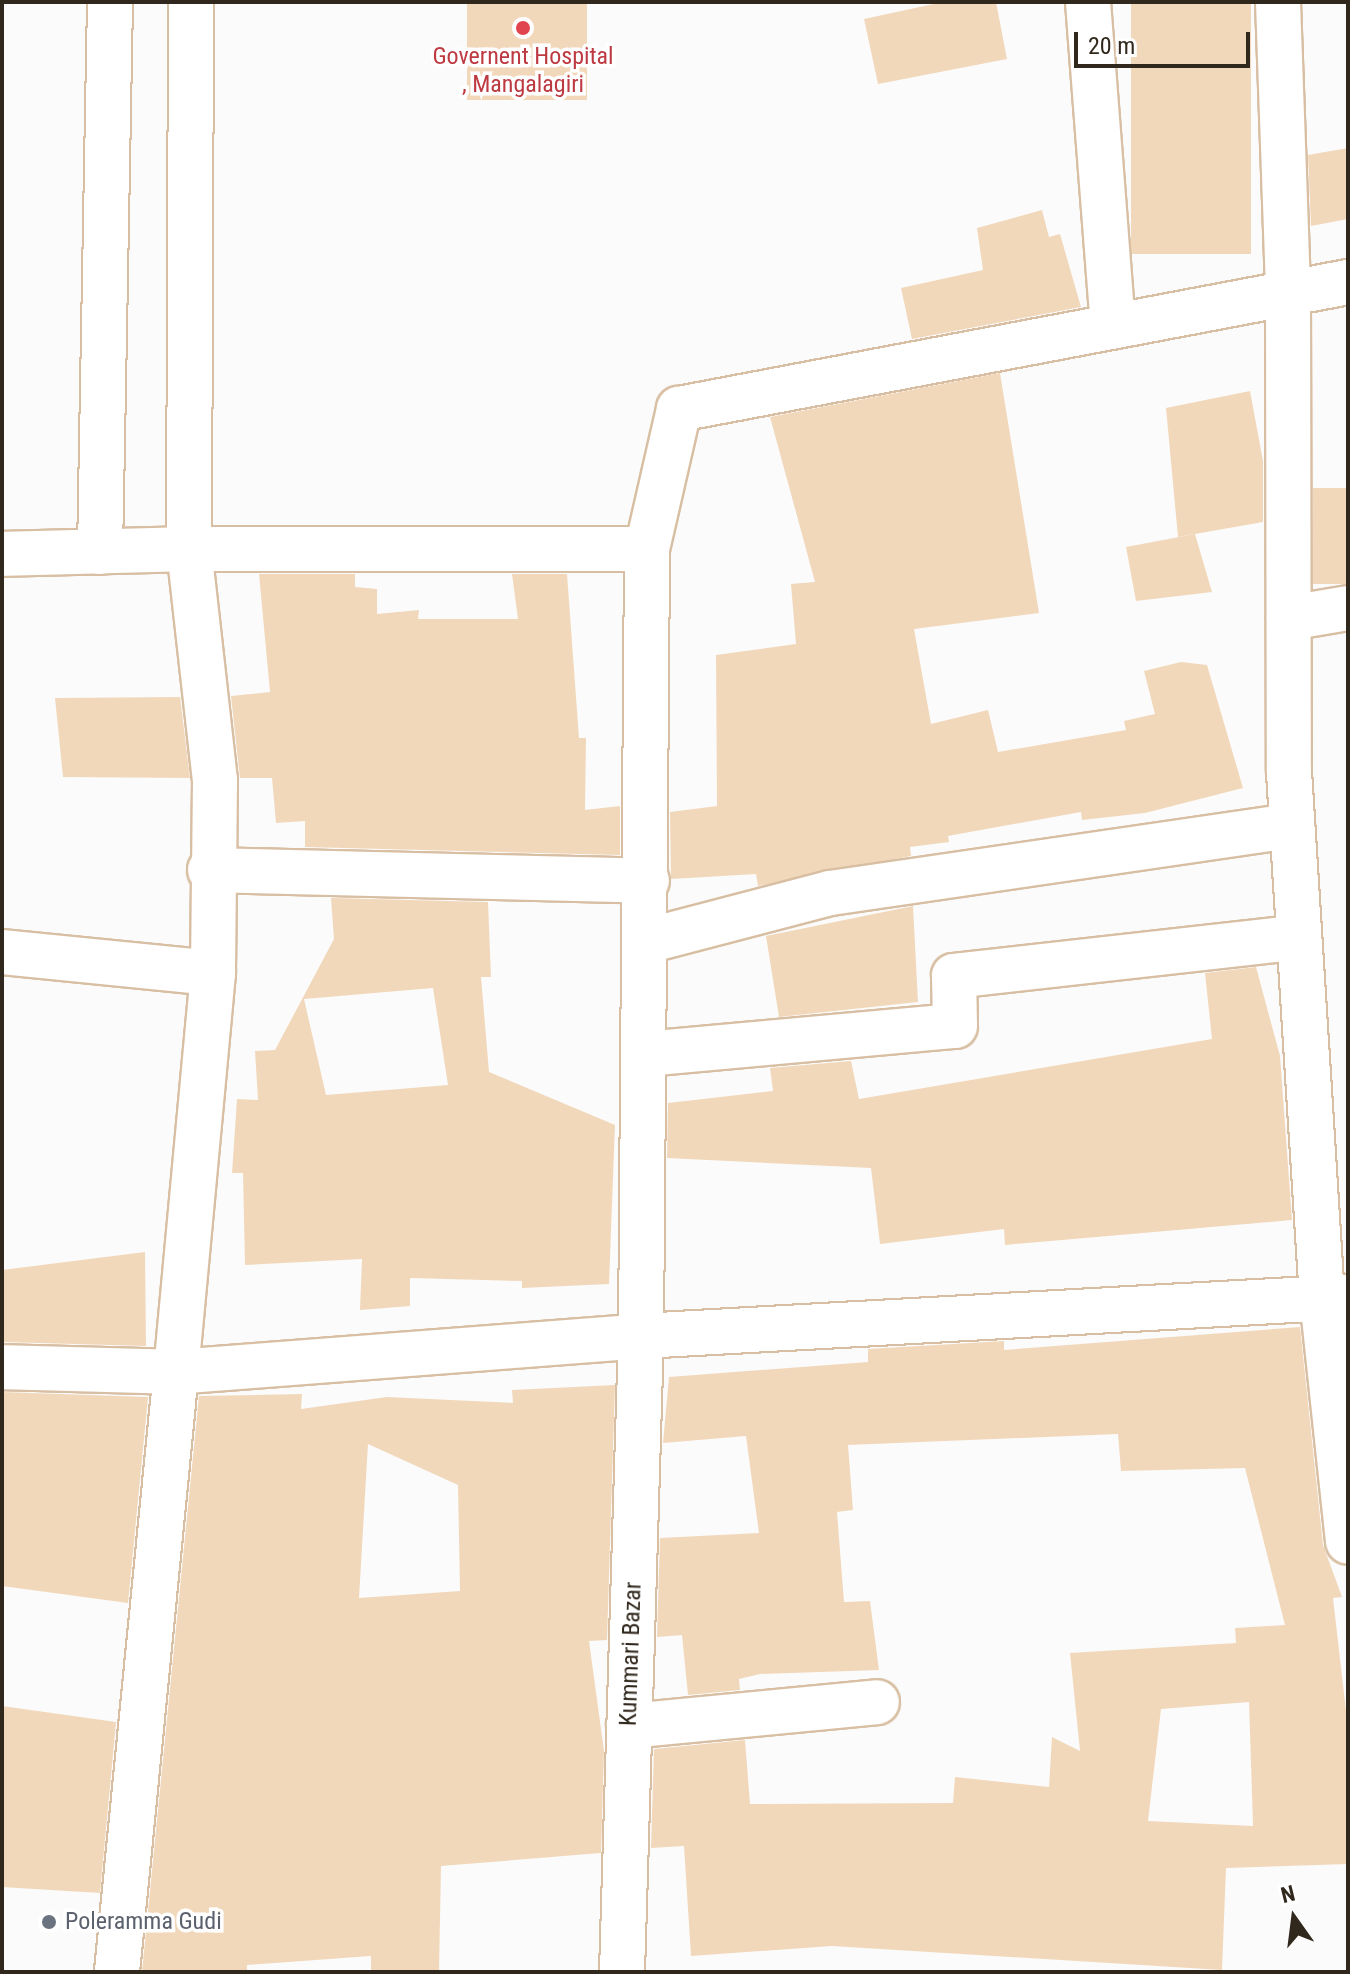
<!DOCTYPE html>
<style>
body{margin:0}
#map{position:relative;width:1350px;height:1974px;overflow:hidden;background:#fbfbfb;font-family:"Roboto Condensed",sans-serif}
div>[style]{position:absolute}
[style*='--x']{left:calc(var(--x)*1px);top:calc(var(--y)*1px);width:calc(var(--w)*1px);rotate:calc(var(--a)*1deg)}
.building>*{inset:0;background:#f2d8bb;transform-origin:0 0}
.roads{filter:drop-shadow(2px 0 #d8bfa3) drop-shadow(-2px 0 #d8bfa3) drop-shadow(0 2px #d8bfa3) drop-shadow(0 -2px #d8bfa3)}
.minor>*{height:44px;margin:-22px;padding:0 22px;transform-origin:22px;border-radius:22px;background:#fff}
.tertiary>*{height:44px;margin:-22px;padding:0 22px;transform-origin:22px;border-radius:22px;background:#fff}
.dots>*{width:22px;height:22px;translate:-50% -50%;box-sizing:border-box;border:4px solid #fff;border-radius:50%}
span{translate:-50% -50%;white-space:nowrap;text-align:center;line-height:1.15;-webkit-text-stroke:7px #fff;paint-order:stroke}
.health-label{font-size:24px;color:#be3a42}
.street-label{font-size:24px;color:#31281d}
.worship-label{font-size:24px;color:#5b616d}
.left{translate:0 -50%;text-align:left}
.frame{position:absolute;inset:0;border:4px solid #31281d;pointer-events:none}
.north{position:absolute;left:1254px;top:1878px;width:80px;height:80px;-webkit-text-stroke:6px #fff;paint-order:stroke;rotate:346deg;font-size:22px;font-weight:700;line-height:32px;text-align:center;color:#31281d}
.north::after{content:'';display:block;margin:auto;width:28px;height:36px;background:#31281d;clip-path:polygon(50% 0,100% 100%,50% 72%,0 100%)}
.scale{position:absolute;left:1074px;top:32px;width:176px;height:36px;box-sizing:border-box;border:4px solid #31281d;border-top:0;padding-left:10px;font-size:24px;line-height:28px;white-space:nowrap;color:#31281d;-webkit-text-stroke:6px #fff;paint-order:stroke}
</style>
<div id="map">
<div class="building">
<div style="left:467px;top:2px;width:120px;height:98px"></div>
<div style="clip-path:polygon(943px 2px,996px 2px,1007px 59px,878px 84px,864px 19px)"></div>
<div style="left:1131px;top:2px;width:120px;height:252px"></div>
<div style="clip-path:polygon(1348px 148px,1348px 219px,1311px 226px,1308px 155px)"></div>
<div style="clip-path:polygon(1042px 210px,1049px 237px,1060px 234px,1081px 307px,912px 339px,901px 288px,983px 270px,977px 228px)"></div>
<div style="clip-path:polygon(1000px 373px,1039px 613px,914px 629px,931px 724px,988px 710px,998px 752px,1126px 730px,1124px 721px,1155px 714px,1144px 671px,1181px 662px,1207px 665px,1243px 788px,1145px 813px,1082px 820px,1081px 812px,948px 836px,949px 842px,910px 847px,911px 856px,758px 886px,756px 874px,671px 879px,670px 812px,717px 806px,716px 655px,796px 644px,791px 584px,815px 582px,770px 417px)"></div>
<div style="clip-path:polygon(1250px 391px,1263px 461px,1263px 522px,1178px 537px,1166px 408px)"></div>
<div style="left:1348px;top:488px;width:96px;height:35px;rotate:90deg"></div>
<div style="clip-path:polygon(1195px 534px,1212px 592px,1136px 601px,1126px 547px)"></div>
<div style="clip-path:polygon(259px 574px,355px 574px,355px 587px,377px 589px,377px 614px,419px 610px,418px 619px,518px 619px,512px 574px,567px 574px,579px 738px,586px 738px,585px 810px,620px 806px,620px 855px,305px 847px,305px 821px,276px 823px,272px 778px,240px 778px,231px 696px,270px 692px)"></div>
<div style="clip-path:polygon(180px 697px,190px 778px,63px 777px,55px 698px)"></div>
<div style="clip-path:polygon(evenodd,331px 898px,488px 902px,491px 977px,481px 977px,489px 1072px,615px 1125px,609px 1284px,522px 1288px,522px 1281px,410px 1278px,410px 1306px,360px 1310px,362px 1259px,245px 1265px,243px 1173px,232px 1173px,237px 1099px,258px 1100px,255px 1051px,275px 1050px,334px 939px,331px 898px,433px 988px,448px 1085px,326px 1095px,304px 999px,433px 988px)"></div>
<div style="clip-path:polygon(913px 906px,918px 1002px,779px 1017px,766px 936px)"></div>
<div style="clip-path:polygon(1256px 967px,1280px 1056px,1292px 1220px,1005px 1245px,1004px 1229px,880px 1244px,871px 1168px,667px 1158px,668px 1103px,773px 1091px,770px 1068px,851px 1061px,859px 1099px,1212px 1039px,1205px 973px)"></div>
<div style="clip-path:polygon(145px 1252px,146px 1346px,2px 1342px,2px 1270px)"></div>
<div style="clip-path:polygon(evenodd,1300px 1327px,1323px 1545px,1342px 1597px,1333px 1598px,1348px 1728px,1348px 1864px,1226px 1868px,1222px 1970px,832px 1946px,691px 1956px,684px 1846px,651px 1848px,654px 1749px,745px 1740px,750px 1804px,953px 1803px,955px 1777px,1049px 1787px,1052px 1737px,1080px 1751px,1070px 1653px,1236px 1643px,1235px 1628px,1285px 1625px,1245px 1468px,1121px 1471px,1118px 1434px,848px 1445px,853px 1510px,837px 1512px,844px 1602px,870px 1601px,879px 1670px,760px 1674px,739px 1679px,740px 1690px,688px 1695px,682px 1635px,657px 1637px,660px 1538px,759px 1533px,746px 1436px,663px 1443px,669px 1377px,868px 1362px,868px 1349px,1004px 1341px,1004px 1350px,1300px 1327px,1249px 1702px,1253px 1826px,1148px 1821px,1161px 1709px,1249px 1702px)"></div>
<div style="clip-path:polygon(evenodd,615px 1385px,607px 1640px,589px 1641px,604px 1751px,601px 1853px,441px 1866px,439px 1972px,371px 1972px,371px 1956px,247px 1965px,247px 1972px,142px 1972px,199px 1396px,302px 1394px,301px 1409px,387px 1397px,513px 1403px,512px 1390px,615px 1385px,368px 1444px,458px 1485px,460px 1591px,359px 1598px,368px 1444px)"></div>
<div style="clip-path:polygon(2px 1392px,148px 1397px,128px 1603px,2px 1586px)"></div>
<div style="clip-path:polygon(2px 1706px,116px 1722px,100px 1893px,2px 1887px)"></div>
</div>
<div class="roads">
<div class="minor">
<div style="--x:191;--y:2;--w:547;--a:90.21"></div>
<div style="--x:189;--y:549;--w:458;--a:0"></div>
<div style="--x:647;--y:549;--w:144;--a:-77.1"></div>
<div style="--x:679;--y:409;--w:681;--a:-10.75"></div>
<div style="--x:1088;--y:2;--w:324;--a:85.6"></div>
<div style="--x:1278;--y:2;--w:291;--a:88"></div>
<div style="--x:1288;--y:293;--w:479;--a:89.9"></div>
<div style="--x:1289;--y:772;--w:527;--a:86.41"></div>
<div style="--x:1322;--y:1298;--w:245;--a:83.9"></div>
<div style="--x:100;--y:552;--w:550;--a:-88.96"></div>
<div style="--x:1289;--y:618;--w:60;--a:-9.6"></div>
<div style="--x:210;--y:870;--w:437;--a:1.4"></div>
<div style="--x:647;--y:941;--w:189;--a:-14.7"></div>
<div style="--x:830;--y:893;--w:467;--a:-8.3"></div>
<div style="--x:2;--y:952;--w:212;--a:5.7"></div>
<div style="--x:645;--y:1054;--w:311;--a:-5.2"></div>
<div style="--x:955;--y:1026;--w:50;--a:-91.1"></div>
<div style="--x:954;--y:976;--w:347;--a:-6.4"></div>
<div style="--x:2;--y:1367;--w:174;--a:1.6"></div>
<div style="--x:176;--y:1372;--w:603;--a:95.62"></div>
<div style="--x:629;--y:1726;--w:249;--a:-5.5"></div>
<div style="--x:622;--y:1972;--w:636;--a:-88.29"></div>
<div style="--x:641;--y:1336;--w:787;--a:-89.56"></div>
</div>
<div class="tertiary">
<div style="--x:2;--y:554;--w:187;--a:-1.5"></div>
<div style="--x:189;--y:549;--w:232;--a:83.6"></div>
<div style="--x:215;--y:780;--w:193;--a:90.6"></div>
<div style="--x:213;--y:973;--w:401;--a:95.3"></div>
<div style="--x:176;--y:1372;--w:466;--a:-4.4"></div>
<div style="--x:641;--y:1336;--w:708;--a:-3.16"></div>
</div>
</div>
<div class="dots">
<div style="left:523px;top:28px;background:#e0444e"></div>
<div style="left:49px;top:1922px;background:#6b7280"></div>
</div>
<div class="health-label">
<span style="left:523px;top:71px">Governent Hospital<br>, Mangalagiri</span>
</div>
<div class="street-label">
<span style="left:631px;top:1654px;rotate:-88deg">Kummari Bazar</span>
</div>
<div class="worship-label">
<span class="left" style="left:65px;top:1922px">Poleramma Gudi</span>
</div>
<div class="frame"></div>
<div class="north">N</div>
<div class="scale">20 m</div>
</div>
